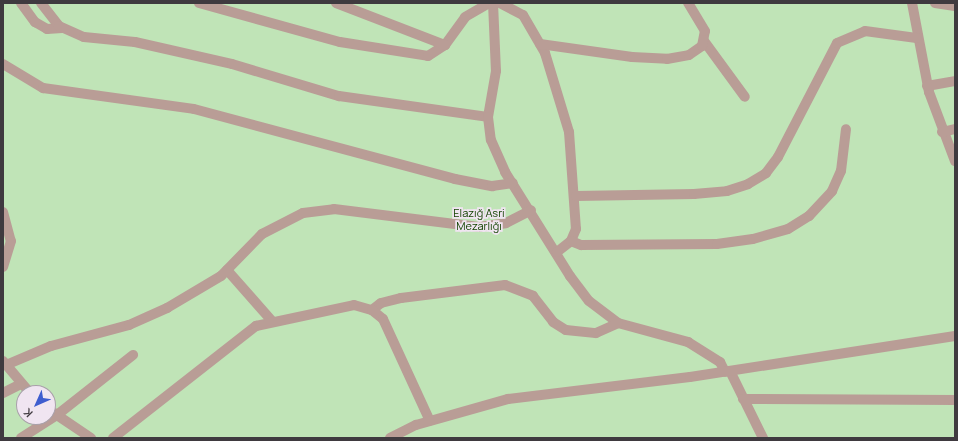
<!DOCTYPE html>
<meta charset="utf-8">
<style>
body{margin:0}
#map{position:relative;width:958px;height:441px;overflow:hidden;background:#f0e5f1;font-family:Manrope,sans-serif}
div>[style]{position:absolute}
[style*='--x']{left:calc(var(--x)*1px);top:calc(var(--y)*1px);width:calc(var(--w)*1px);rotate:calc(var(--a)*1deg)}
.green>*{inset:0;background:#c0e4b7}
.minor>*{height:10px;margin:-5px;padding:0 5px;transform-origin:5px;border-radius:5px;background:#b99d96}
span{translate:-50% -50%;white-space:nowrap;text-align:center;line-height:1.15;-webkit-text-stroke:3.5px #f0e5f1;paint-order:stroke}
.park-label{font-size:11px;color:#124300}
.frame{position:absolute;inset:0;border:4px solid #3f3a3f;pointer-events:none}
.north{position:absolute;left:16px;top:385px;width:40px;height:40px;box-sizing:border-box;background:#f0e5f1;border:1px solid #a9a1aa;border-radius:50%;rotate:225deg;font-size:11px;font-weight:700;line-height:16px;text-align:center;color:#3f3a3f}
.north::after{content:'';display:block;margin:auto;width:14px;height:18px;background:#3e5dcf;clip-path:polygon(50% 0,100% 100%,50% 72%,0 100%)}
</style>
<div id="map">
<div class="green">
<div style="clip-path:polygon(evenodd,3px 3px,955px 3px,955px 438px,3px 438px,3px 3px,24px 393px,48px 393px,48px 417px,24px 417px,24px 393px)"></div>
</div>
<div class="minor">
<div style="--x:21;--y:3;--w:24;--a:54"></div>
<div style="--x:35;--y:22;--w:14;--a:30"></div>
<div style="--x:47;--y:29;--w:15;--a:-4"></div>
<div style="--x:41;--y:3;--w:29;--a:52"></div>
<div style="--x:59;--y:26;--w:27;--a:24"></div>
<div style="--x:84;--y:37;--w:51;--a:5.6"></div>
<div style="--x:135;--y:42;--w:99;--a:12.8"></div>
<div style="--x:232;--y:64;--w:112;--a:16.7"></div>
<div style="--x:339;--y:96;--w:150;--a:8"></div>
<div style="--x:199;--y:3;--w:146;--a:15.5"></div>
<div style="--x:340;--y:42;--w:89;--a:9"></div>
<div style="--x:428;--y:56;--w:20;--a:-33"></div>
<div style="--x:445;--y:45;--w:34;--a:-54"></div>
<div style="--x:465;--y:17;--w:28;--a:-30"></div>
<div style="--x:336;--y:3;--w:117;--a:21.1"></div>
<div style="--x:493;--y:3;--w:68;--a:87.5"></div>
<div style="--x:496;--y:71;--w:47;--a:99.9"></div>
<div style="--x:488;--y:117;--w:23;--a:83"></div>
<div style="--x:491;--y:140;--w:35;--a:66"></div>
<div style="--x:505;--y:172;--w:123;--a:58"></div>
<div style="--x:570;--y:276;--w:31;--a:53"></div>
<div style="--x:589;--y:301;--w:36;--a:37"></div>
<div style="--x:618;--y:323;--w:73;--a:15.2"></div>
<div style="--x:688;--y:342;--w:38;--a:32"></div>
<div style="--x:720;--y:362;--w:11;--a:63"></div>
<div style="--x:500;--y:3;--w:26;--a:28"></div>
<div style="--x:523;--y:15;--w:44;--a:59.9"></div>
<div style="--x:545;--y:53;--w:83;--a:73.1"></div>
<div style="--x:569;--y:132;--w:97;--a:85.9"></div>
<div style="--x:576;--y:229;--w:13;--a:113"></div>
<div style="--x:571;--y:241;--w:18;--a:142"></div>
<div style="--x:912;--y:3;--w:91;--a:79.2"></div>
<div style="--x:929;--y:92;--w:74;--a:69.4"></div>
<div style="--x:935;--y:3;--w:20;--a:9"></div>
<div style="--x:704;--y:41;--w:69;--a:53.8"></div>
<div style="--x:540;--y:44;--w:93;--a:8"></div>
<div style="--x:632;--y:57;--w:35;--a:3"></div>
<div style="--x:667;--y:59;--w:22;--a:-10"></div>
<div style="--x:689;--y:55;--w:16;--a:-35"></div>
<div style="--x:702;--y:46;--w:15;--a:-79"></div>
<div style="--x:705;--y:31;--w:33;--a:-121"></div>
<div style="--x:3;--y:64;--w:47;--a:31"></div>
<div style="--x:43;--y:88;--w:152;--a:7.9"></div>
<div style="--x:194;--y:109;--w:270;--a:15"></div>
<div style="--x:455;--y:179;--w:38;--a:11"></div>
<div style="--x:492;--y:186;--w:21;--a:-8"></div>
<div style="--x:927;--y:86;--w:28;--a:-10"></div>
<div style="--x:942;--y:132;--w:13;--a:-13"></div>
<div style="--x:576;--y:196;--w:118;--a:-1"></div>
<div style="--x:694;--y:194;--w:33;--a:-5"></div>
<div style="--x:727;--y:191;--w:22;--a:-18"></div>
<div style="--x:748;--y:184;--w:21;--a:-31"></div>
<div style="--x:766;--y:173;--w:20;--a:-53"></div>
<div style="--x:778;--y:157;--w:128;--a:-62.6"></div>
<div style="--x:837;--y:43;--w:30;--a:-23"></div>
<div style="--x:865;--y:31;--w:52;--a:7.7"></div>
<div style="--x:3;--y:212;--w:30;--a:75"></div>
<div style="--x:11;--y:241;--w:27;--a:107"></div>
<div style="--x:571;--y:241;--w:11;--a:22"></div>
<div style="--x:581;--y:245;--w:136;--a:-0.4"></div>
<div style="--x:717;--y:244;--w:36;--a:-8"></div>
<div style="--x:753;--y:239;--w:36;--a:-16"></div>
<div style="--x:788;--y:229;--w:25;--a:-32"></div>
<div style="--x:809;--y:216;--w:34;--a:-47"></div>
<div style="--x:832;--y:191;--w:22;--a:-66"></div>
<div style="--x:841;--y:171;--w:42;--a:-83.2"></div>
<div style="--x:227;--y:270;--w:68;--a:48.6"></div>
<div style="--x:372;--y:310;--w:11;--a:-38"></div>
<div style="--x:381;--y:303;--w:21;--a:-14"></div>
<div style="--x:401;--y:298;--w:105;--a:-7.1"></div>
<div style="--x:505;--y:285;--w:30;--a:21"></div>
<div style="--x:533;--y:296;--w:33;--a:52"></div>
<div style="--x:553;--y:322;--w:15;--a:32"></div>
<div style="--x:566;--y:330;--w:30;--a:6"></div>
<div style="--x:596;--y:333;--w:24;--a:-24"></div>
<div style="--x:3;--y:361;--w:42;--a:49.8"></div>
<div style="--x:6;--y:365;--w:49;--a:-22.9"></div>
<div style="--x:51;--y:346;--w:81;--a:-15.1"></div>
<div style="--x:129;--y:325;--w:42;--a:-24.1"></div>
<div style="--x:167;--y:308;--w:63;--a:-30.7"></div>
<div style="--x:221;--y:276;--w:59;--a:-45.7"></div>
<div style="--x:262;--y:234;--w:46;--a:-27.1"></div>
<div style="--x:303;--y:213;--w:31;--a:-7"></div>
<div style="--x:334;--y:209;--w:146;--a:7.1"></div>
<div style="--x:479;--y:227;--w:27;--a:-8"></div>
<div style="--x:506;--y:223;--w:28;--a:-27"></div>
<div style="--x:730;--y:371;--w:75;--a:63.8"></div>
<div style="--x:3;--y:393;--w:20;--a:-27"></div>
<div style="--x:743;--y:399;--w:212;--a:0.3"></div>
<div style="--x:48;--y:409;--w:52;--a:34"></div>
<div style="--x:21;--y:438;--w:43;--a:-32.6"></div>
<div style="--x:57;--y:415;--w:97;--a:-38.3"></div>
<div style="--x:113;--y:438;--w:182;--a:-38.1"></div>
<div style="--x:256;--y:326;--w:100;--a:-12.1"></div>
<div style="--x:354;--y:305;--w:19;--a:16"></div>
<div style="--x:372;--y:310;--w:14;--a:39"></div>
<div style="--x:383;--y:319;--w:112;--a:65.3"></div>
<div style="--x:390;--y:438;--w:29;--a:-27"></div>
<div style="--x:416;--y:425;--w:96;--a:-15.8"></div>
<div style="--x:508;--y:399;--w:183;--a:-6.9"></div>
<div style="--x:690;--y:377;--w:268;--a:-8.8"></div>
</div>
<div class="park-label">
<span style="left:479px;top:220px">Elazığ Asri<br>Mezarlığı</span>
</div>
<div class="frame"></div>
<div class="north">K</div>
</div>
